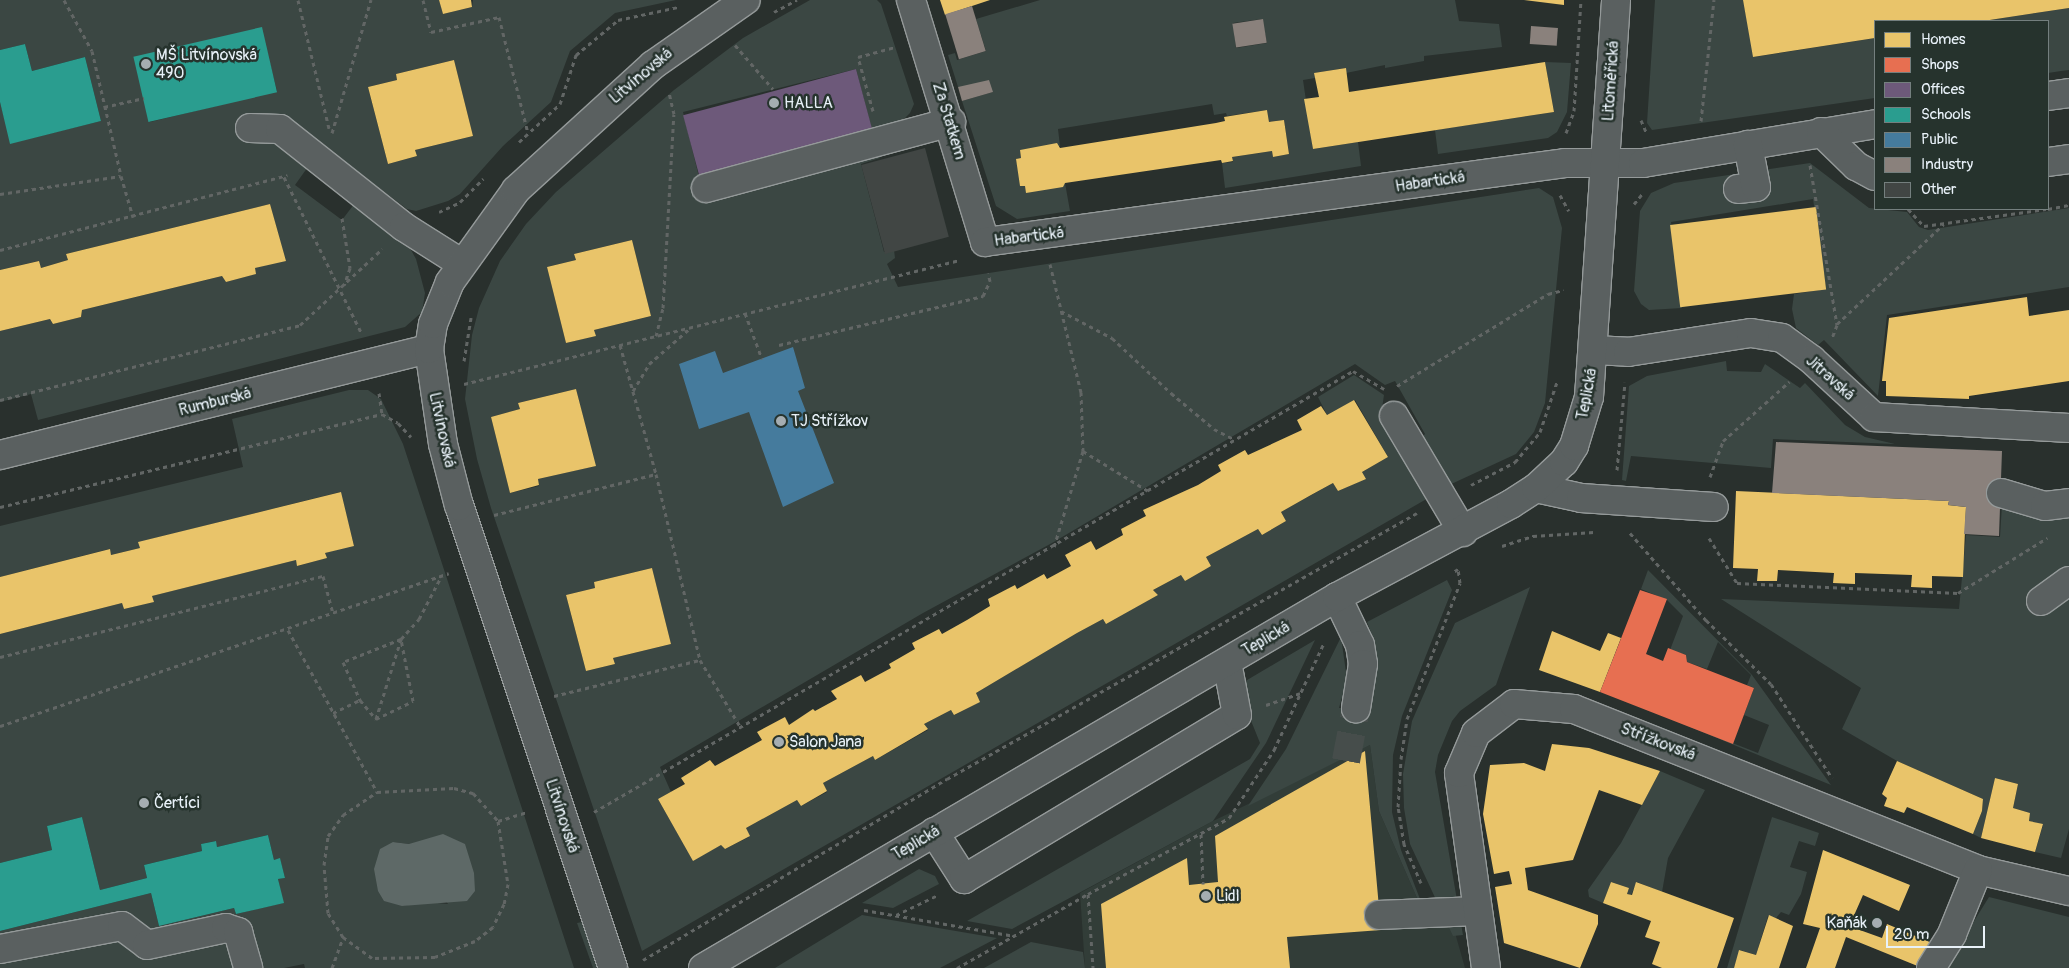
<!DOCTYPE html>
<meta charset="utf-8">
<style>
body{margin:0}
#map{position:relative;width:2069px;height:968px;overflow:hidden;background:#29302d;font-family:Pangolin,sans-serif}
div>[style]{position:absolute}
[style*='--x']{left:calc(var(--x)*1px);top:calc(var(--y)*1px);width:calc(var(--w)*1px);rotate:calc(var(--a)*1deg)}
.built>*{inset:0;background:#323d38}
.green>*{inset:0;background:#3b4743}
.water>*{inset:0;background:#5e6967}
.homes>*{inset:0;background:#e9c46a;transform-origin:0 0}
.shops>*{inset:0;background:#e76f51}
.offices>*{inset:0;background:#6d597a;transform-origin:0 0}
.schools>*{inset:0;background:#2a9d8f;transform-origin:0 0}
.public>*{inset:0;background:#457b9d}
.industry>*{inset:0;background:#8a817c;transform-origin:0 0}
.building>*{inset:0;background:#414644;transform-origin:0 0}
.minor-tunnel>*{height:28px;margin-top:-14px;transform-origin:0;background:repeating-linear-gradient(90deg,#464d4b 0 28px,transparent 0 42px)}
.path>*{height:3px;margin-top:-1.5px;transform-origin:0;background:repeating-linear-gradient(90deg,#626665 0 4px,transparent 0 8px)}
.roads{filter:drop-shadow(1px 0 #959a9a) drop-shadow(-1px 0 #959a9a) drop-shadow(0 1px #959a9a) drop-shadow(0 -1px #959a9a)}
.minor>*{height:28px;margin:-14px;padding:0 14px;transform-origin:14px;border-radius:14px;background:#5a6060}
.dots>*{width:14px;height:14px;translate:-50% -50%;box-sizing:border-box;border:2px solid #26332d;border-radius:50%}
span{translate:-50% -50%;white-space:nowrap;text-align:center;line-height:1.15;-webkit-text-stroke:5px #26332d;paint-order:stroke}
.poi-label{font-size:16px;color:#e8f1f8}
.left{translate:0 -50%;text-align:left}
.right{translate:-100% -50%;text-align:right}
.street-label{font-size:16px;color:#e8f1f8}
.legend{position:absolute;left:1874px;top:20px;width:175px;height:190px;box-sizing:border-box;background:#26332d;border:1px solid #747f7e;margin:0;padding:6px 9px;list-style:none;font-size:15px;color:#e8f1f8}
.legend li{display:flex;align-items:center;gap:10px;height:25px}
.legend b{width:25px;border:1px solid #747f7e}
.scale{position:absolute;left:1886px;top:926px;width:99px;height:22px;box-sizing:border-box;border:2px solid #e8f1f8;border-top:0;padding-left:6px;font-size:15px;line-height:18px;white-space:nowrap;color:#e8f1f8;-webkit-text-stroke:4px #26332d;paint-order:stroke}
</style>
<div id="map">
<div class="built">
<div style="clip-path:polygon(1370px 745px,1379px 811px,1417px 898px,1446px 901px,1465px 968px,1085px 968px,1080px 893px,1213px 821px)"></div>
</div>
<div class="green">
<div style="clip-path:polygon(evenodd,0 0,439px 0,443px 14px,472px 7px,473px 0,676px 0,615px 13px,570px 51px,551px 102px,503px 146px,460px 194px,448px 201px,416px 211px,407px 209px,309px 135px,310px 164px,295px 185px,342px 220px,358px 199px,405px 239px,416px 259px,425px 293px,422px 312px,405px 327px,38px 420px,31px 394px,0 402px,0 331px,50px 319px,53px 324px,81px 317px,82px 310px,222px 276px,226px 282px,255px 274px,255px 268px,285px 260px,270px 204px,66px 254px,68px 260px,41px 268px,38px 261px,0 270px,0 102px,11px 143px,101px 121px,85px 57px,32px 71px,25px 44px,0 50px,0 0,261px 28px,277px 91px,150px 122px,135px 58px,261px 28px,0 0,454px 60px,473px 136px,415px 150px,417px 156px,388px 164px,368px 87px,397px 80px,396px 74px,454px 60px)"></div>
<div style="clip-path:polygon(evenodd,810px 0,877px 0,881px 4px,914px 104px,910px 113px,902px 121px,872px 130px,856px 69px,683px 112px,699px 177px,876px 143px,880px 158px,861px 164px,884px 252px,894px 250px,895px 258px,887px 264px,898px 287px,1539px 188px,1553px 197px,1562px 228px,1545px 403px,1534px 432px,1516px 454px,1447px 486px,1418px 441px,1425px 434px,1395px 381px,1385px 385px,1355px 364px,1052px 543px,923px 613px,660px 767px,671px 792px,658px 799px,693px 860px,721px 845px,725px 849px,749px 837px,746px 828px,797px 800px,801px 806px,827px 792px,823px 783px,873px 756px,875px 760px,928px 730px,924px 724px,951px 710px,955px 715px,979px 702px,976px 693px,1077px 633px,1103px 619px,1106px 623px,1158px 595px,1153px 590px,1181px 575px,1211px 566px,1206px 557px,1258px 529px,1262px 535px,1286px 521px,1281px 512px,1333px 483px,1338px 491px,1365px 479px,1362px 472px,1388px 457px,1355px 400px,1327px 415px,1318px 397px,1354px 375px,1384px 395px,1381px 415px,1430px 497px,642px 951px,491px 508px,477px 459px,465px 399px,472px 335px,479px 308px,500px 261px,526px 224px,556px 192px,674px 90px,743px 38px,810px 0,632px 240px,651px 316px,594px 330px,595px 336px,566px 343px,547px 267px,576px 260px,574px 254px,632px 240px,810px 0,576px 389px,595px 466px,538px 479px,539px 486px,510px 493px,491px 417px,520px 409px,518px 403px,576px 389px,810px 0,652px 568px,671px 644px,613px 658px,615px 664px,586px 671px,566px 595px,595px 588px,594px 582px,652px 568px)"></div>
<div style="clip-path:polygon(evenodd,1040px 0,1455px 0,1459px 21px,1499px 24px,1502px 47px,1424px 56px,1424px 61px,1385px 68px,1385px 65px,1346px 73px,1345px 68px,1315px 73px,1315px 78px,1303px 80px,1313px 149px,1358px 142px,1361px 166px,1225px 188px,1222px 163px,1233px 162px,1232px 157px,1272px 151px,1273px 157px,1289px 154px,1284px 120px,1269px 122px,1267px 110px,1227px 116px,1226px 113px,1214px 115px,1212px 104px,1058px 129px,1060px 146px,1020px 150px,1021px 158px,1016px 159px,1021px 186px,1065px 183px,1070px 211px,1017px 219px,996px 206px,962px 101px,993px 92px,958px 87px,948px 55px,955px 53px,957px 60px,986px 51px,976px 19px,1040px 0,1262px 19px,1267px 43px,1236px 48px,1233px 23px,1262px 19px)"></div>
<div style="clip-path:polygon(1655px 0,1743px 0,1754px 57px,1875px 38px,1875px 98px,1652px 130px,1647px 123px)"></div>
<div style="clip-path:polygon(2069px 8px,2069px 70px,2061px 71px,2048px 73px,2048px 21px,1983px 21px)"></div>
<div style="clip-path:polygon(1545px 62px,1571px 63px,1567px 112px,1557px 132px,1548px 138px,1438px 154px,1435px 130px,1554px 112px)"></div>
<div style="clip-path:polygon(1810px 163px,1869px 208px,1907px 212px,1919px 227px,1928px 230px,2069px 208px,2069px 287px,1887px 315px,1878px 396px,1824px 340px,1818px 345px,1796px 328px,1792px 309px,1794px 294px,1826px 289px,1813px 199px,1671px 222px,1682px 308px,1649px 310px,1641px 304px,1634px 291px,1640px 211px,1651px 193px,1674px 183px)"></div>
<div style="clip-path:polygon(1726px 361px,1727px 371px,1761px 372px,1765px 364px,1800px 388px,1805px 383px,1845px 425px,1865px 437px,1895px 444px,1773px 439px,1771px 468px,1631px 456px,1626px 481px,1622px 480px,1629px 386px,1647px 376px)"></div>
<div style="clip-path:polygon(evenodd,349px 390px,368px 390px,381px 399px,403px 444px,574px 968px,305px 968px,304px 964px,284px 968px,0 968px,0 931px,151px 893px,159px 926px,234px 908px,236px 914px,283px 903px,278px 879px,285px 878px,280px 859px,274px 860px,268px 835px,217px 847px,215px 841px,201px 844px,202px 851px,144px 865px,147px 878px,100px 890px,82px 817px,47px 826px,52px 850px,0 863px,0 634px,122px 603px,124px 609px,153px 602px,152px 596px,296px 560px,298px 566px,326px 558px,325px 553px,354px 545px,340px 492px,139px 542px,140px 548px,111px 555px,109px 549px,0 577px,0 526px,243px 467px,232px 419px,349px 390px,393px 842px,409px 844px,448px 904px,427px 902px,402px 906px,393px 842px)"></div>
<div style="clip-path:polygon(2002px 504px,2041px 518px,2069px 519px,2069px 829px,2061px 858px,2035px 852px,2043px 825px,2029px 821px,2030px 813px,2013px 808px,2018px 784px,1995px 778px,1981px 838px,1973px 834px,1982px 811px,1983px 799px,1897px 761px,1842px 729px,1861px 688px,1721px 599px,1959px 609px,1966px 535px,2000px 537px)"></div>
<div style="clip-path:polygon(1648px 570px,1752px 675px,1831px 785px,1666px 717px,1758px 753px,1769px 725px,1744px 715px,1754px 688px,1747px 685px,1751px 675px,1718px 642px,1707px 669px,1687px 662px,1686px 655px,1670px 650px,1683px 616px,1667px 600px,1641px 589px)"></div>
<div style="clip-path:polygon(1447px 580px,1452px 590px,1402px 716px,1393px 755px,1392px 812px,1401px 850px,1420px 899px,1417px 898px,1379px 811px,1370px 745px,1248px 806px,1286px 749px,1341px 637px,1347px 679px,1339px 708px,1370px 708px,1377px 669px,1374px 640px,1367px 622px)"></div>
<div style="clip-path:polygon(1530px 587px,1496px 685px,1460px 711px,1452px 721px,1438px 755px,1435px 772px,1463px 935px,1453px 936px,1410px 844px,1404px 808px,1403px 774px,1412px 721px,1455px 623px)"></div>
<div style="clip-path:polygon(1315px 640px,1266px 743px,1213px 821px,1012px 929px,967px 921px,1250px 759px,1260px 743px,1237px 686px)"></div>
<div style="clip-path:polygon(1660px 771px,1705px 790px,1668px 858px,1662px 892px,1637px 882px,1631px 895px,1627px 894px,1629px 888px,1611px 882px,1603px 903px,1589px 897px,1588px 890px,1621px 843px)"></div>
<div style="clip-path:polygon(1772px 817px,1819px 833px,1815px 846px,1799px 841px,1790px 867px,1807px 872px,1801px 894px,1789px 915px,1781px 912px,1776px 918px,1768px 916px,1756px 955px,1740px 950px,1734px 968px,1727px 968px)"></div>
<div style="clip-path:polygon(919px 869px,935px 876px,939px 884px,893px 908px,862px 903px)"></div>
<div style="clip-path:polygon(1989px 897px,2069px 917px,2069px 968px,1945px 968px)"></div>
<div style="clip-path:polygon(862px 915px,997px 938px,940px 968px,775px 968px)"></div>
<div style="clip-path:polygon(582px 922px,584px 923px,599px 968px,593px 968px,577px 923px)"></div>
<div style="clip-path:polygon(1031px 942px,1083px 952px,1085px 968px,984px 968px)"></div>
</div>
<div class="water">
<div style="clip-path:polygon(443px 834px,465px 844px,474px 873px,475px 891px,467px 901px,402px 906px,384px 901px,378px 891px,374px 869px,380px 849px,393px 842px,409px 844px)"></div>
</div>
<div class="homes">
<div style="clip-path:polygon(439px 0,471px 0,472px 7px,443px 14px)"></div>
<div style="clip-path:polygon(940px 0,990px 0,945px 15px)"></div>
<div style="clip-path:polygon(1524px 0,1564px 0,1564px 5px)"></div>
<div style="clip-path:polygon(1743px 0,2069px 0,2069px 8px,1983px 21px,1875px 21px,1875px 38px,1753px 57px)"></div>
<div style="clip-path:polygon(454px 60px,473px 136px,415px 150px,417px 156px,388px 164px,368px 87px,397px 80px,396px 74px)"></div>
<div style="clip-path:polygon(1545px 62px,1554px 112px,1313px 149px,1304px 99px,1319px 97px,1314px 73px,1346px 68px,1349px 92px)"></div>
<div style="clip-path:polygon(1267px 110px,1269px 122px,1284px 120px,1289px 154px,1273px 157px,1272px 151px,1232px 157px,1233px 161px,1222px 163px,1221px 160px,1065px 183px,1063px 187px,1026px 193px,1025px 186px,1020px 186px,1016px 159px,1021px 158px,1020px 150px,1057px 143px,1060px 148px,1216px 123px,1225px 121px,1224px 117px)"></div>
<div style="clip-path:polygon(270px 204px,286px 261px,255px 268px,256px 274px,226px 282px,222px 276px,82px 310px,81px 317px,53px 324px,50px 319px,0 331px,0 270px,39px 261px,41px 268px,68px 260px,66px 254px)"></div>
<div style="left:1816px;top:207px;width:83px;height:147px;rotate:83deg"></div>
<div style="clip-path:polygon(632px 240px,651px 316px,594px 330px,596px 336px,566px 343px,547px 267px,576px 260px,574px 254px)"></div>
<div style="clip-path:polygon(2027px 297px,2029px 316px,2069px 310px,2069px 381px,1969px 396px,1969px 399px,1886px 396px,1886px 381px,1882px 381px,1889px 318px)"></div>
<div style="clip-path:polygon(576px 389px,596px 466px,538px 479px,539px 485px,510px 493px,491px 417px,520px 409px,518px 403px)"></div>
<div style="clip-path:polygon(1354px 400px,1388px 457px,1362px 472px,1366px 479px,1338px 491px,1333px 483px,1311px 495px,1281px 512px,1286px 521px,1262px 535px,1258px 529px,1206px 557px,1211px 566px,1185px 581px,1181px 575px,1153px 590px,1158px 595px,1106px 624px,1103px 619px,1077px 633px,976px 693px,980px 702px,954px 715px,951px 710px,924px 724px,928px 729px,875px 760px,873px 756px,823px 783px,827px 791px,801px 806px,797px 800px,746px 828px,750px 836px,725px 849px,721px 845px,693px 861px,658px 799px,685px 784px,681px 778px,710px 760px,715px 766px,762px 740px,757px 732px,785px 717px,789px 725px,813px 709px,815px 711px,837px 699px,831px 691px,861px 675px,865px 682px,891px 668px,889px 664px,915px 649px,912px 643px,939px 629px,942px 634px,967px 620px,990px 606px,988px 599px,1015px 585px,1017px 589px,1044px 574px,1047px 579px,1071px 566px,1065px 555px,1091px 541px,1096px 550px,1123px 535px,1121px 529px,1146px 516px,1143px 510px,1198px 485px,1221px 471px,1218px 465px,1245px 450px,1248px 455px,1302px 430px,1297px 420px,1321px 406px,1327px 415px)"></div>
<div style="clip-path:polygon(1736px 491px,1949px 501px,1948px 505px,1966px 507px,1963px 577px,1932px 576px,1932px 588px,1911px 587px,1912px 575px,1855px 573px,1855px 584px,1833px 583px,1834px 573px,1778px 570px,1777px 581px,1757px 581px,1758px 569px,1733px 568px)"></div>
<div style="clip-path:polygon(341px 492px,354px 546px,325px 553px,327px 558px,297px 566px,296px 560px,152px 596px,154px 602px,124px 609px,122px 603px,0 634px,0 577px,110px 549px,111px 555px,140px 548px,138px 542px)"></div>
<div style="clip-path:polygon(652px 568px,671px 644px,613px 658px,615px 664px,586px 671px,566px 595px,595px 588px,594px 582px)"></div>
<div style="clip-path:polygon(1552px 631px,1600px 651px,1608px 633px,1621px 638px,1600px 692px,1539px 670px)"></div>
<div style="clip-path:polygon(1552px 744px,1589px 748px,1660px 771px,1642px 805px,1599px 790px,1573px 860px,1525px 868px,1528px 890px,1598px 915px,1598px 924px,1580px 968px,1504px 943px,1495px 887px,1512px 884px,1509px 871px,1494px 874px,1483px 814px,1490px 765px,1524px 763px,1545px 771px)"></div>
<div style="clip-path:polygon(1365px 751px,1381px 930px,1287px 937px,1290px 968px,1106px 968px,1101px 904px,1187px 858px,1189px 885px,1218px 882px,1215px 836px)"></div>
<div style="clip-path:polygon(1897px 761px,1983px 799px,1982px 811px,1973px 834px,1907px 807px,1904px 813px,1884px 806px,1887px 798px,1882px 794px)"></div>
<div style="clip-path:polygon(1995px 778px,2018px 784px,2013px 808px,2030px 813px,2029px 821px,2043px 824px,2035px 852px,1981px 838px)"></div>
<div style="clip-path:polygon(1823px 850px,1910px 885px,1899px 911px,1863px 895px,1852px 920px,1858px 924px,1857px 929px,1882px 938px,1887px 924px,1932px 943px,1920px 967px,1846px 937px,1835px 968px,1806px 968px,1820px 928px,1803px 924px)"></div>
<div style="clip-path:polygon(1611px 882px,1629px 888px,1627px 894px,1632px 895px,1636px 882px,1734px 918px,1717px 968px,1662px 968px,1652px 964px,1660px 942px,1645px 937px,1651px 921px,1603px 903px)"></div>
<div style="clip-path:polygon(1769px 915px,1793px 926px,1779px 968px,1734px 968px,1739px 950px,1756px 955px)"></div>
</div>
<div class="shops">
<div style="clip-path:polygon(1640px 590px,1667px 599px,1646px 654px,1663px 661px,1668px 648px,1686px 655px,1687px 662px,1754px 688px,1733px 744px,1600px 692px)"></div>
</div>
<div class="offices">
<div style="left:856px;top:69px;width:63px;height:179px;rotate:75deg"></div>
</div>
<div class="schools">
<div style="left:262px;top:27px;width:67px;height:132px;rotate:77deg"></div>
<div style="clip-path:polygon(25px 44px,32px 71px,85px 57px,101px 121px,10px 144px,0 102px,0 50px)"></div>
<div style="clip-path:polygon(82px 817px,100px 890px,147px 878px,144px 865px,202px 851px,201px 844px,216px 841px,217px 847px,268px 835px,274px 860px,280px 858px,285px 878px,278px 879px,284px 903px,236px 914px,234px 908px,159px 926px,151px 893px,0 931px,0 863px,52px 850px,47px 826px)"></div>
</div>
<div class="public">
<div style="clip-path:polygon(793px 347px,805px 388px,798px 391px,834px 483px,783px 507px,749px 412px,699px 429px,679px 364px,715px 351px,723px 373px)"></div>
</div>
<div class="industry">
<div style="left:972px;top:6px;width:47px;height:28px;rotate:73deg"></div>
<div style="left:1263px;top:19px;width:24px;height:31px;rotate:81deg"></div>
<div style="left:1531px;top:26px;width:27px;height:18px;rotate:4deg"></div>
<div style="clip-path:polygon(989px 80px,993px 92px,962px 101px,958px 87px)"></div>
<div style="clip-path:polygon(1776px 442px,2002px 451px,1999px 536px,1964px 534px,1966px 507px,1948px 505px,1949px 501px,1772px 493px)"></div>
</div>
<div class="building">
<div style="left:925px;top:148px;width:92px;height:66px;rotate:75deg"></div>
</div>
<div class="minor-tunnel">
<div style="--x:1346;--y:761;--w:54;--a:-79.3"></div>
</div>
<div class="path">
<div style="--x:64;--y:0;--w:58;--a:61.2"></div>
<div style="--x:92;--y:51;--w:128;--a:76.9"></div>
<div style="--x:298;--y:0;--w:132;--a:76.4"></div>
<div style="--x:423;--y:0;--w:33;--a:76"></div>
<div style="--x:431;--y:32;--w:70;--a:-12.4"></div>
<div style="--x:499;--y:17;--w:120;--a:76"></div>
<div style="--x:774;--y:12;--w:26;--a:-28"></div>
<div style="--x:735;--y:45;--w:58;--a:49.2"></div>
<div style="--x:104;--y:107;--w:41;--a:-12.7"></div>
<div style="--x:873;--y:111;--w:56;--a:-105.5"></div>
<div style="--x:858;--y:57;--w:38;--a:-15"></div>
<div style="--x:1641;--y:120;--w:13;--a:67"></div>
<div style="--x:1701;--y:121;--w:122;--a:-83.9"></div>
<div style="--x:332;--y:133;--w:139;--a:-73.7"></div>
<div style="--x:1566;--y:133;--w:23;--a:-70"></div>
<div style="--x:1574;--y:111;--w:111;--a:-86.4"></div>
<div style="--x:519;--y:142;--w:56;--a:-42.8"></div>
<div style="--x:560;--y:104;--w:52;--a:-71.9"></div>
<div style="--x:576;--y:55;--w:55;--a:-39.8"></div>
<div style="--x:618;--y:20;--w:61;--a:-12.2"></div>
<div style="--x:1810;--y:165;--w:162;--a:80.4"></div>
<div style="--x:1837;--y:325;--w:14;--a:111"></div>
<div style="--x:284;--y:177;--w:175;--a:63.6"></div>
<div style="--x:0;--y:194;--w:122;--a:-8.5"></div>
<div style="--x:121;--y:176;--w:43;--a:73.7"></div>
<div style="--x:1560;--y:195;--w:18;--a:61"></div>
<div style="--x:1634;--y:204;--w:14;--a:-51"></div>
<div style="--x:1908;--y:209;--w:23;--a:47"></div>
<div style="--x:1924;--y:226;--w:123;--a:-7.9"></div>
<div style="--x:2048;--y:209;--w:21;--a:-11"></div>
<div style="--x:439;--y:212;--w:23;--a:-25"></div>
<div style="--x:460;--y:202;--w:33;--a:-45"></div>
<div style="--x:342;--y:218;--w:51;--a:80.9"></div>
<div style="--x:350;--y:268;--w:18;--a:109"></div>
<div style="--x:0;--y:250;--w:297;--a:-14.6"></div>
<div style="--x:1050;--y:264;--w:132;--a:76.4"></div>
<div style="--x:1081;--y:392;--w:59;--a:88.1"></div>
<div style="--x:1083;--y:451;--w:100;--a:106.8"></div>
<div style="--x:1061;--y:311;--w:58;--a:27.9"></div>
<div style="--x:1112;--y:338;--w:81;--a:43"></div>
<div style="--x:1171;--y:393;--w:56;--a:39.9"></div>
<div style="--x:1214;--y:429;--w:22;--a:27"></div>
<div style="--x:745;--y:313;--w:49;--a:69.7"></div>
<div style="--x:1837;--y:324;--w:146;--a:-43.1"></div>
<div style="--x:656;--y:336;--w:29;--a:-76"></div>
<div style="--x:663;--y:308;--w:194;--a:-86.8"></div>
<div style="--x:674;--y:114;--w:23;--a:-103"></div>
<div style="--x:620;--y:345;--w:134;--a:74.4"></div>
<div style="--x:656;--y:474;--w:191;--a:76.7"></div>
<div style="--x:700;--y:660;--w:79;--a:58.9"></div>
<div style="--x:779;--y:345;--w:210;--a:-13.5"></div>
<div style="--x:983;--y:296;--w:17;--a:-65"></div>
<div style="--x:990;--y:281;--w:8;--a:-104"></div>
<div style="--x:464;--y:361;--w:44;--a:-80.8"></div>
<div style="--x:464;--y:384;--w:511;--a:-14.04"></div>
<div style="--x:1397;--y:386;--w:177;--a:-31.4"></div>
<div style="--x:1548;--y:294;--w:16;--a:-15"></div>
<div style="--x:633;--y:391;--w:31;--a:-59"></div>
<div style="--x:649;--y:364;--w:52;--a:-41.1"></div>
<div style="--x:379;--y:393;--w:21;--a:82"></div>
<div style="--x:382;--y:414;--w:18;--a:29"></div>
<div style="--x:398;--y:423;--w:19;--a:47"></div>
<div style="--x:0;--y:400;--w:309;--a:-14"></div>
<div style="--x:300;--y:325;--w:112;--a:-42.8"></div>
<div style="--x:1083;--y:451;--w:76;--a:31.6"></div>
<div style="--x:1617;--y:470;--w:88;--a:-84.8"></div>
<div style="--x:1710;--y:477;--w:38;--a:-70"></div>
<div style="--x:1723;--y:441;--w:89;--a:-41.8"></div>
<div style="--x:1471;--y:485;--w:50;--a:-27.6"></div>
<div style="--x:1515;--y:462;--w:39;--a:-50"></div>
<div style="--x:1540;--y:432;--w:53;--a:-71.2"></div>
<div style="--x:0;--y:507;--w:393;--a:-13.7"></div>
<div style="--x:494;--y:515;--w:167;--a:-14.2"></div>
<div style="--x:1630;--y:533;--w:116;--a:48.9"></div>
<div style="--x:1706;--y:620;--w:91;--a:44.6"></div>
<div style="--x:1771;--y:684;--w:112;--a:57"></div>
<div style="--x:1709;--y:538;--w:53;--a:58.1"></div>
<div style="--x:1737;--y:583;--w:221;--a:2.6"></div>
<div style="--x:1958;--y:593;--w:105;--a:-31.7"></div>
<div style="--x:1502;--y:546;--w:33;--a:-18"></div>
<div style="--x:1533;--y:536;--w:61;--a:-3.8"></div>
<div style="--x:288;--y:630;--w:185;--a:61.2"></div>
<div style="--x:0;--y:657;--w:333;--a:-14.1"></div>
<div style="--x:323;--y:576;--w:38;--a:75"></div>
<div style="--x:554;--y:696;--w:150;--a:-13.9"></div>
<div style="--x:1266;--y:705;--w:36;--a:-19"></div>
<div style="--x:333;--y:713;--w:30;--a:-26"></div>
<div style="--x:360;--y:700;--w:25;--a:50"></div>
<div style="--x:376;--y:719;--w:41;--a:-25.9"></div>
<div style="--x:413;--y:701;--w:63;--a:-101"></div>
<div style="--x:401;--y:639;--w:62;--a:158.4"></div>
<div style="--x:343;--y:662;--w:42;--a:65.9"></div>
<div style="--x:376;--y:719;--w:84;--a:-72.6"></div>
<div style="--x:401;--y:639;--w:27;--a:-48"></div>
<div style="--x:419;--y:619;--w:47;--a:-62.4"></div>
<div style="--x:0;--y:726;--w:474;--a:-18.8"></div>
<div style="--x:454;--y:788;--w:20;--a:15"></div>
<div style="--x:473;--y:793;--w:38;--a:48"></div>
<div style="--x:498;--y:821;--w:64;--a:81"></div>
<div style="--x:508;--y:884;--w:20;--a:101"></div>
<div style="--x:504;--y:904;--w:25;--a:116"></div>
<div style="--x:493;--y:927;--w:23;--a:142"></div>
<div style="--x:475;--y:941;--w:43;--a:158.2"></div>
<div style="--x:435;--y:957;--w:63;--a:179.1"></div>
<div style="--x:372;--y:958;--w:36;--a:-144"></div>
<div style="--x:343;--y:937;--w:28;--a:-122"></div>
<div style="--x:328;--y:913;--w:48;--a:-94.8"></div>
<div style="--x:324;--y:865;--w:29;--a:-82"></div>
<div style="--x:328;--y:836;--w:26;--a:-54"></div>
<div style="--x:343;--y:815;--w:41;--a:-34.1"></div>
<div style="--x:377;--y:792;--w:77;--a:-3"></div>
<div style="--x:594;--y:812;--w:878;--a:-30.16"></div>
<div style="--x:1353;--y:371;--w:36;--a:30"></div>
<div style="--x:498;--y:821;--w:31;--a:-17"></div>
<div style="--x:1201;--y:834;--w:50;--a:87.7"></div>
<div style="--x:1421;--y:883;--w:43;--a:-113.6"></div>
<div style="--x:1404;--y:844;--w:37;--a:-99"></div>
<div style="--x:1398;--y:807;--w:48;--a:-86.4"></div>
<div style="--x:1401;--y:759;--w:40;--a:-81.5"></div>
<div style="--x:1407;--y:719;--w:146;--a:-68.7"></div>
<div style="--x:1460;--y:583;--w:14;--a:-98"></div>
<div style="--x:1458;--y:569;--w:4;--a:146"></div>
<div style="--x:1088;--y:894;--w:160;--a:-28.3"></div>
<div style="--x:1229;--y:818;--w:82;--a:-56.5"></div>
<div style="--x:1274;--y:750;--w:118;--a:-65"></div>
<div style="--x:864;--y:910;--w:153;--a:9.8"></div>
<div style="--x:896;--y:915;--w:47;--a:-25.5"></div>
<div style="--x:643;--y:960;--w:354;--a:-30.8"></div>
<div style="--x:947;--y:779;--w:540;--a:-29.51"></div>
<div style="--x:332;--y:968;--w:33;--a:-70"></div>
<div style="--x:957;--y:968;--w:150;--a:-29.5"></div>
<div style="--x:1088;--y:894;--w:74;--a:86.1"></div>
</div>
<div class="roads">
<div class="minor">
<div style="--x:911;--y:0;--w:253;--a:73"></div>
<div style="--x:985;--y:242;--w:585;--a:-7.76"></div>
<div style="--x:1565;--y:163;--w:78;--a:0"></div>
<div style="--x:1643;--y:163;--w:235;--a:-9.5"></div>
<div style="--x:2048;--y:96;--w:21;--a:-8"></div>
<div style="--x:250;--y:128;--w:30;--a:2"></div>
<div style="--x:280;--y:129;--w:158;--a:38.3"></div>
<div style="--x:404;--y:227;--w:67;--a:32.3"></div>
<div style="--x:1821;--y:132;--w:49;--a:44.2"></div>
<div style="--x:1856;--y:166;--w:21;--a:28"></div>
<div style="--x:2048;--y:162;--w:21;--a:-8"></div>
<div style="--x:706;--y:188;--w:254;--a:-15.1"></div>
<div style="--x:1738;--y:189;--w:18;--a:-6"></div>
<div style="--x:1756;--y:187;--w:43;--a:-100.8"></div>
<div style="--x:1594;--y:350;--w:34;--a:3"></div>
<div style="--x:1628;--y:352;--w:124;--a:-8.8"></div>
<div style="--x:1751;--y:333;--w:31;--a:9"></div>
<div style="--x:1782;--y:338;--w:37;--a:36"></div>
<div style="--x:1812;--y:360;--w:84;--a:42.6"></div>
<div style="--x:1874;--y:417;--w:195;--a:3.2"></div>
<div style="--x:1394;--y:416;--w:135;--a:59.3"></div>
<div style="--x:0;--y:455;--w:442;--a:-13.9"></div>
<div style="--x:1536;--y:488;--w:46;--a:12.5"></div>
<div style="--x:1581;--y:498;--w:133;--a:3.9"></div>
<div style="--x:2001;--y:493;--w:46;--a:16.5"></div>
<div style="--x:2045;--y:506;--w:24;--a:-7"></div>
<div style="--x:1337;--y:597;--w:53;--a:64.4"></div>
<div style="--x:1360;--y:645;--w:19;--a:81"></div>
<div style="--x:1363;--y:664;--w:45;--a:99"></div>
<div style="--x:2041;--y:601;--w:34;--a:-36"></div>
<div style="--x:934;--y:832;--w:56;--a:57.4"></div>
<div style="--x:964;--y:879;--w:318;--a:-31"></div>
<div style="--x:1237;--y:715;--w:54;--a:-100.7"></div>
<div style="--x:1379;--y:915;--w:98;--a:-2.3"></div>
<div style="--x:0;--y:949;--w:124;--a:-10.7"></div>
<div style="--x:122;--y:926;--w:31;--a:37"></div>
<div style="--x:147;--y:945;--w:81;--a:-12.1"></div>
<div style="--x:226;--y:928;--w:13;--a:18"></div>
<div style="--x:238;--y:932;--w:37;--a:74"></div>
<div style="--x:613;--y:968;--w:487;--a:-108.4"></div>
<div style="--x:459;--y:506;--w:64;--a:-104.5"></div>
<div style="--x:443;--y:444;--w:96;--a:-98.4"></div>
<div style="--x:429;--y:349;--w:25;--a:-81"></div>
<div style="--x:433;--y:324;--w:45;--a:-68"></div>
<div style="--x:450;--y:282;--w:113;--a:-54.3"></div>
<div style="--x:516;--y:190;--w:185;--a:-42.4"></div>
<div style="--x:653;--y:65;--w:113;--a:-35"></div>
<div style="--x:703;--y:968;--w:735;--a:-30.34"></div>
<div style="--x:1337;--y:597;--w:197;--a:-28.1"></div>
<div style="--x:1511;--y:504;--w:30;--a:-33"></div>
<div style="--x:1536;--y:488;--w:38;--a:-43"></div>
<div style="--x:1564;--y:462;--w:19;--a:-58"></div>
<div style="--x:1574;--y:446;--w:51;--a:-73"></div>
<div style="--x:1589;--y:397;--w:398;--a:-86.1"></div>
<div style="--x:1486;--y:968;--w:197;--a:-97.9"></div>
<div style="--x:1459;--y:773;--w:43;--a:-67"></div>
<div style="--x:1476;--y:733;--w:48;--a:-37.3"></div>
<div style="--x:1514;--y:704;--w:60;--a:4.8"></div>
<div style="--x:1574;--y:709;--w:435;--a:21.7"></div>
<div style="--x:1978;--y:870;--w:93;--a:13"></div>
<div style="--x:1931;--y:968;--w:40;--a:-58"></div>
<div style="--x:1952;--y:934;--w:69;--a:-67.9"></div>
</div>
</div>
<div class="dots">
<div style="left:146px;top:64px;background:#a5adb1"></div>
<div style="left:774px;top:103px;background:#a5adb1"></div>
<div style="left:781px;top:421px;background:#a5adb1"></div>
<div style="left:779px;top:742px;background:#a5adb1"></div>
<div style="left:144px;top:803px;background:#a5adb1"></div>
<div style="left:1206px;top:896px;background:#a5adb1"></div>
<div style="left:1877px;top:923px;background:#a5adb1"></div>
</div>
<div class="poi-label">
<span class="left" style="left:156px;top:64px">MŠ Litvínovská<br>490</span>
<span class="left" style="left:784px;top:103px">HALLA</span>
<span class="left" style="left:791px;top:421px">TJ Střížkov</span>
<span class="left" style="left:789px;top:742px">Salon Jana</span>
<span class="left" style="left:154px;top:803px">Čertíci</span>
<span class="left" style="left:1216px;top:896px">Lidl</span>
<span class="right" style="left:1867px;top:923px">Kaňák</span>
</div>
<div class="street-label">
<span style="left:641px;top:76px;rotate:-40deg">Litvínovská</span>
<span style="left:1611px;top:81px;rotate:-86deg">Litoměřická</span>
<span style="left:949px;top:121px;rotate:73deg">Za Statkem</span>
<span style="left:1430px;top:182px;rotate:-8deg">Habartická</span>
<span style="left:1029px;top:237px;rotate:-7deg">Habartická</span>
<span style="left:1830px;top:378px;rotate:42deg">Jitravská</span>
<span style="left:1587px;top:394px;rotate:-79deg">Teplická</span>
<span style="left:215px;top:402px;rotate:-14deg">Rumburská</span>
<span style="left:442px;top:430px;rotate:78deg">Litvínovská</span>
<span style="left:1266px;top:639px;rotate:-30deg">Teplická</span>
<span style="left:1658px;top:742px;rotate:21deg">Střížkovská</span>
<span style="left:562px;top:816px;rotate:72deg">Litvínovská</span>
<span style="left:916px;top:843px;rotate:-30deg">Teplická</span>
</div>
<ul class="legend">
<li><b style="height:14px;background:#e9c46a"></b>Homes</li>
<li><b style="height:14px;background:#e76f51"></b>Shops</li>
<li><b style="height:14px;background:#6d597a"></b>Offices</li>
<li><b style="height:14px;background:#2a9d8f"></b>Schools</li>
<li><b style="height:14px;background:#457b9d"></b>Public</li>
<li><b style="height:14px;background:#8a817c"></b>Industry</li>
<li><b style="height:14px;background:#414644"></b>Other</li>
</ul>
<div class="scale">20 m</div>
</div>
